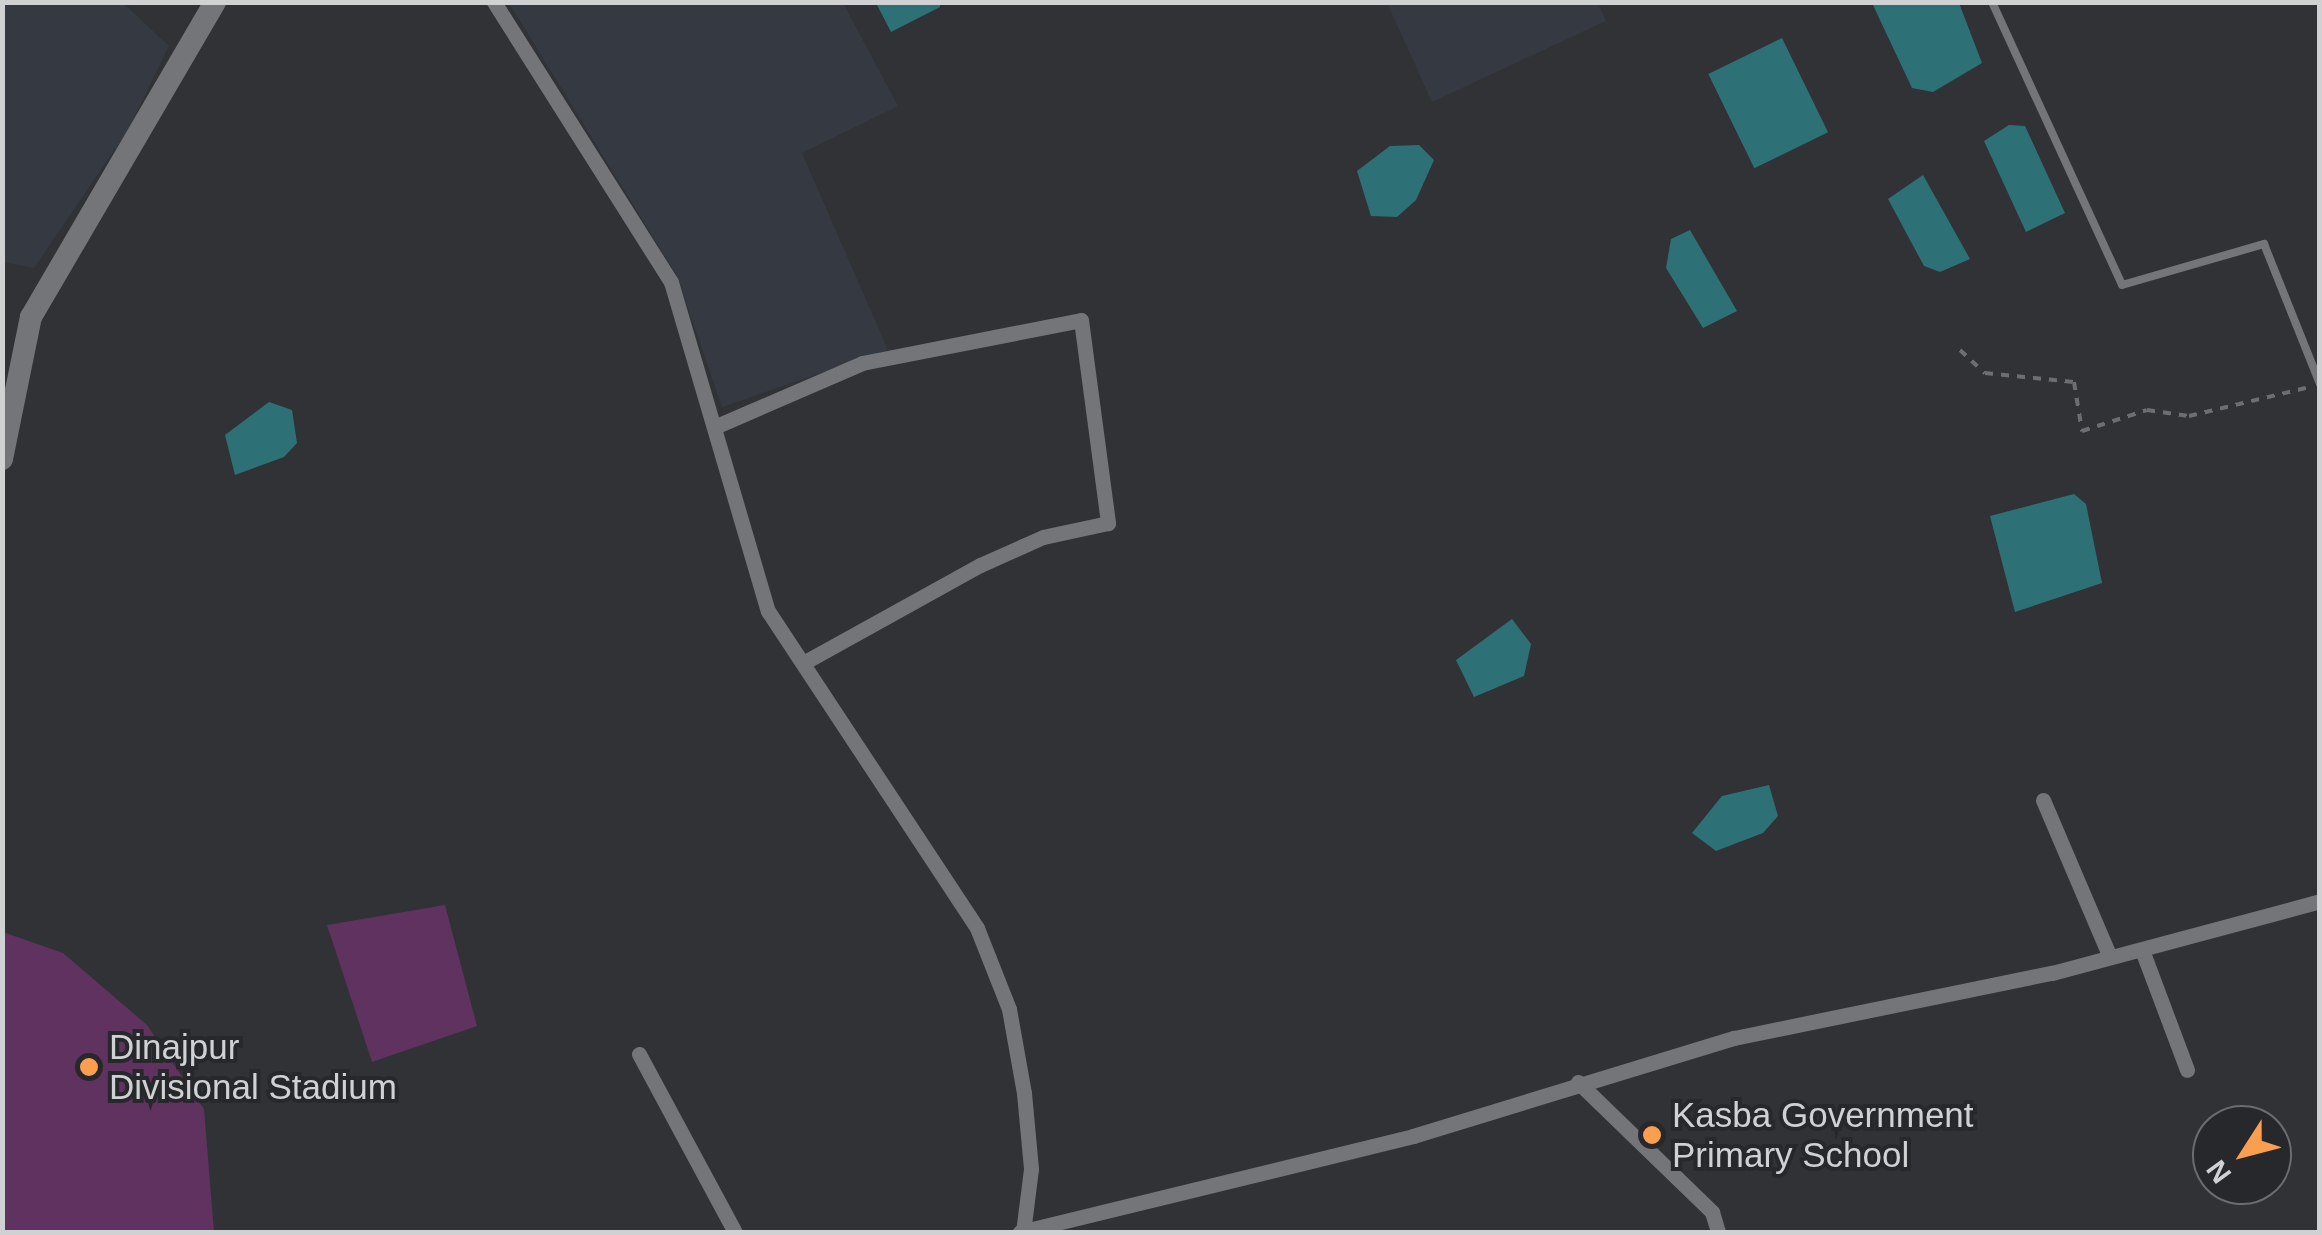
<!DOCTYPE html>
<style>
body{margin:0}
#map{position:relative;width:2322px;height:1235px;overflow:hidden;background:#303235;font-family:Helvetica,sans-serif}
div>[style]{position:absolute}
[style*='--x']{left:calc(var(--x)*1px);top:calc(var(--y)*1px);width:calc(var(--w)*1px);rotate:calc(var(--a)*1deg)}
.built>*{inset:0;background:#353942}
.green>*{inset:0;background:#5f325f}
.water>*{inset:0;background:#2d7177;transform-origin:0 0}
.path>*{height:4px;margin-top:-2px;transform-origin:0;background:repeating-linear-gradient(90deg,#6c6e70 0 8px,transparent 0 16px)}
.lane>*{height:8px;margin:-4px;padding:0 4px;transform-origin:4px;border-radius:4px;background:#737578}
.street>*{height:15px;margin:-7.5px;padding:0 7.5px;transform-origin:7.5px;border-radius:7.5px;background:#737578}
.secondary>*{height:22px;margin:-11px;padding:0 11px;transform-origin:11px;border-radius:11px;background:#737578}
.dots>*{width:28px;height:28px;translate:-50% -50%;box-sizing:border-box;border:5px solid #26282b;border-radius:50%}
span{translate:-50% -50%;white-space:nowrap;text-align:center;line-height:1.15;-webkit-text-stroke:8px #26282b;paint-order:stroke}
.poi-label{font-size:35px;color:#d0d1d3}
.left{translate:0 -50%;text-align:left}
.frame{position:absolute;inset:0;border:5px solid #d0d1d3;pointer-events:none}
.north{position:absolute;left:2192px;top:1105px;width:100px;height:100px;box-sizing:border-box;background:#26282b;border:2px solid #6a6c6e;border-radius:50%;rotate:234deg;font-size:28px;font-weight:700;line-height:40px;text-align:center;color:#d0d1d3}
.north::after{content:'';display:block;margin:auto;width:35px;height:45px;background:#fa9f4f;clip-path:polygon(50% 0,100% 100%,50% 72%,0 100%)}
</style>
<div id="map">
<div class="built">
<div style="clip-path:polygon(2px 3px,123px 3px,169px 46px,128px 130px,34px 268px,3px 262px)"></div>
<div style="clip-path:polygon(509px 3px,843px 3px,898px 106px,802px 153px,888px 350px,722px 407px,677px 276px)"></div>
<div style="clip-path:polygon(1387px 3px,1598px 3px,1606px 21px,1432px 102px)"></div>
</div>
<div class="green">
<div style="clip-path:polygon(445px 905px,477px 1026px,372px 1062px,327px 925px)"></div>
<div style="clip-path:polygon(3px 932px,63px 953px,147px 1025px,204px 1109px,214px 1232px,3px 1232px)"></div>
</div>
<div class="water">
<div style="clip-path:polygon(876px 3px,940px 3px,940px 7px,891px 32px)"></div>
<div style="clip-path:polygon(1872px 3px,1959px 3px,1982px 63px,1933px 92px,1912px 88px)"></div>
<div style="left:1782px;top:38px;width:105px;height:82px;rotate:64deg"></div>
<div style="clip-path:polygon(2009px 125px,2025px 126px,2065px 213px,2026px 232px,1984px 141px)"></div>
<div style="clip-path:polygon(1419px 145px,1434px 160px,1416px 200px,1397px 217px,1371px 216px,1357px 171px,1390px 146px)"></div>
<div style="clip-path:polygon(1923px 175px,1970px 259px,1940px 272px,1924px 266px,1888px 199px)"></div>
<div style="clip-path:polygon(1690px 230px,1737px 311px,1703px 328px,1666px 268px,1671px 239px)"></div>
<div style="clip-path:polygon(269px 402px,292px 410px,297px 443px,284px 457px,235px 475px,225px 435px)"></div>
<div style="clip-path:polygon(2074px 494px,2086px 504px,2102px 583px,2015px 612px,1990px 516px)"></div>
<div style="clip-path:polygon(1512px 619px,1531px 644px,1524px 676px,1474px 697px,1456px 660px)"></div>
<div style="clip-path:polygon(1769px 785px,1778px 816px,1763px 833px,1716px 851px,1692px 833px,1722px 796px)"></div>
</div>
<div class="path">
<div style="--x:1960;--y:350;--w:34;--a:43"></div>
<div style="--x:1985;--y:373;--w:89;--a:5.8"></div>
<div style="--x:2074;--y:382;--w:50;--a:80.7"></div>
<div style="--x:2082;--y:431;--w:68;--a:-17.9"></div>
<div style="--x:2147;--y:410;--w:42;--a:8.1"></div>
<div style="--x:2189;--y:416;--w:124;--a:-13.5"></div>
</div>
<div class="lane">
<div style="--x:1992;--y:2;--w:311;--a:65.3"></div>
<div style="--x:2122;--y:285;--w:148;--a:-16.1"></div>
<div style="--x:2264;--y:244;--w:151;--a:68.2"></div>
</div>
<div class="street">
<div style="--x:494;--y:2;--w:331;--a:57.7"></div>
<div style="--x:671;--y:282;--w:343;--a:73.6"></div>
<div style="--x:768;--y:611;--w:380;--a:56.6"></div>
<div style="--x:977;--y:928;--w:87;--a:68.4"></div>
<div style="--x:1009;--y:1009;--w:85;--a:79.9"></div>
<div style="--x:1024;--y:1093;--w:76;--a:84.7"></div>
<div style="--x:1031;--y:1169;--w:64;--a:97.2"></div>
<div style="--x:719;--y:425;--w:156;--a:-23.4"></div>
<div style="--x:862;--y:363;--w:223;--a:-11.1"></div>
<div style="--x:1081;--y:320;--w:205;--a:82.4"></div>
<div style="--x:1108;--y:523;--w:66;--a:167.8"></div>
<div style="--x:1043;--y:537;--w:69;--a:156"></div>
<div style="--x:980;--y:565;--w:202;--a:151"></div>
<div style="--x:2043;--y:800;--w:168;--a:66.9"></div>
<div style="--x:2142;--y:950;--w:128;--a:69.4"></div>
<div style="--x:639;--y:1054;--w:202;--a:61.7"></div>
<div style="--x:1578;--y:1082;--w:187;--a:44.1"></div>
<div style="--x:1712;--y:1212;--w:21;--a:73"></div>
<div style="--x:1020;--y:1232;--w:405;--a:-13.7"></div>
<div style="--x:1413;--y:1136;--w:336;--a:-17"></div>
<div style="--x:1734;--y:1038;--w:325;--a:-11.6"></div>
<div style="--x:2052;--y:973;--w:278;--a:-15"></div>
</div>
<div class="secondary">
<div style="--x:2;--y:459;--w:145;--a:-78.5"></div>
<div style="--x:31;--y:317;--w:365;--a:-59.7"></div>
</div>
<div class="dots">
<div style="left:89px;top:1067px;background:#fa9f4f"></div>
<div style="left:1652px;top:1135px;background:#fa9f4f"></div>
</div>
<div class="poi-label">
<span class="left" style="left:109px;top:1067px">Dinajpur<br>Divisional Stadium</span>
<span class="left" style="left:1672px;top:1135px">Kasba Government<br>Primary School</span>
</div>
<div class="frame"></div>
<div class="north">N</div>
</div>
